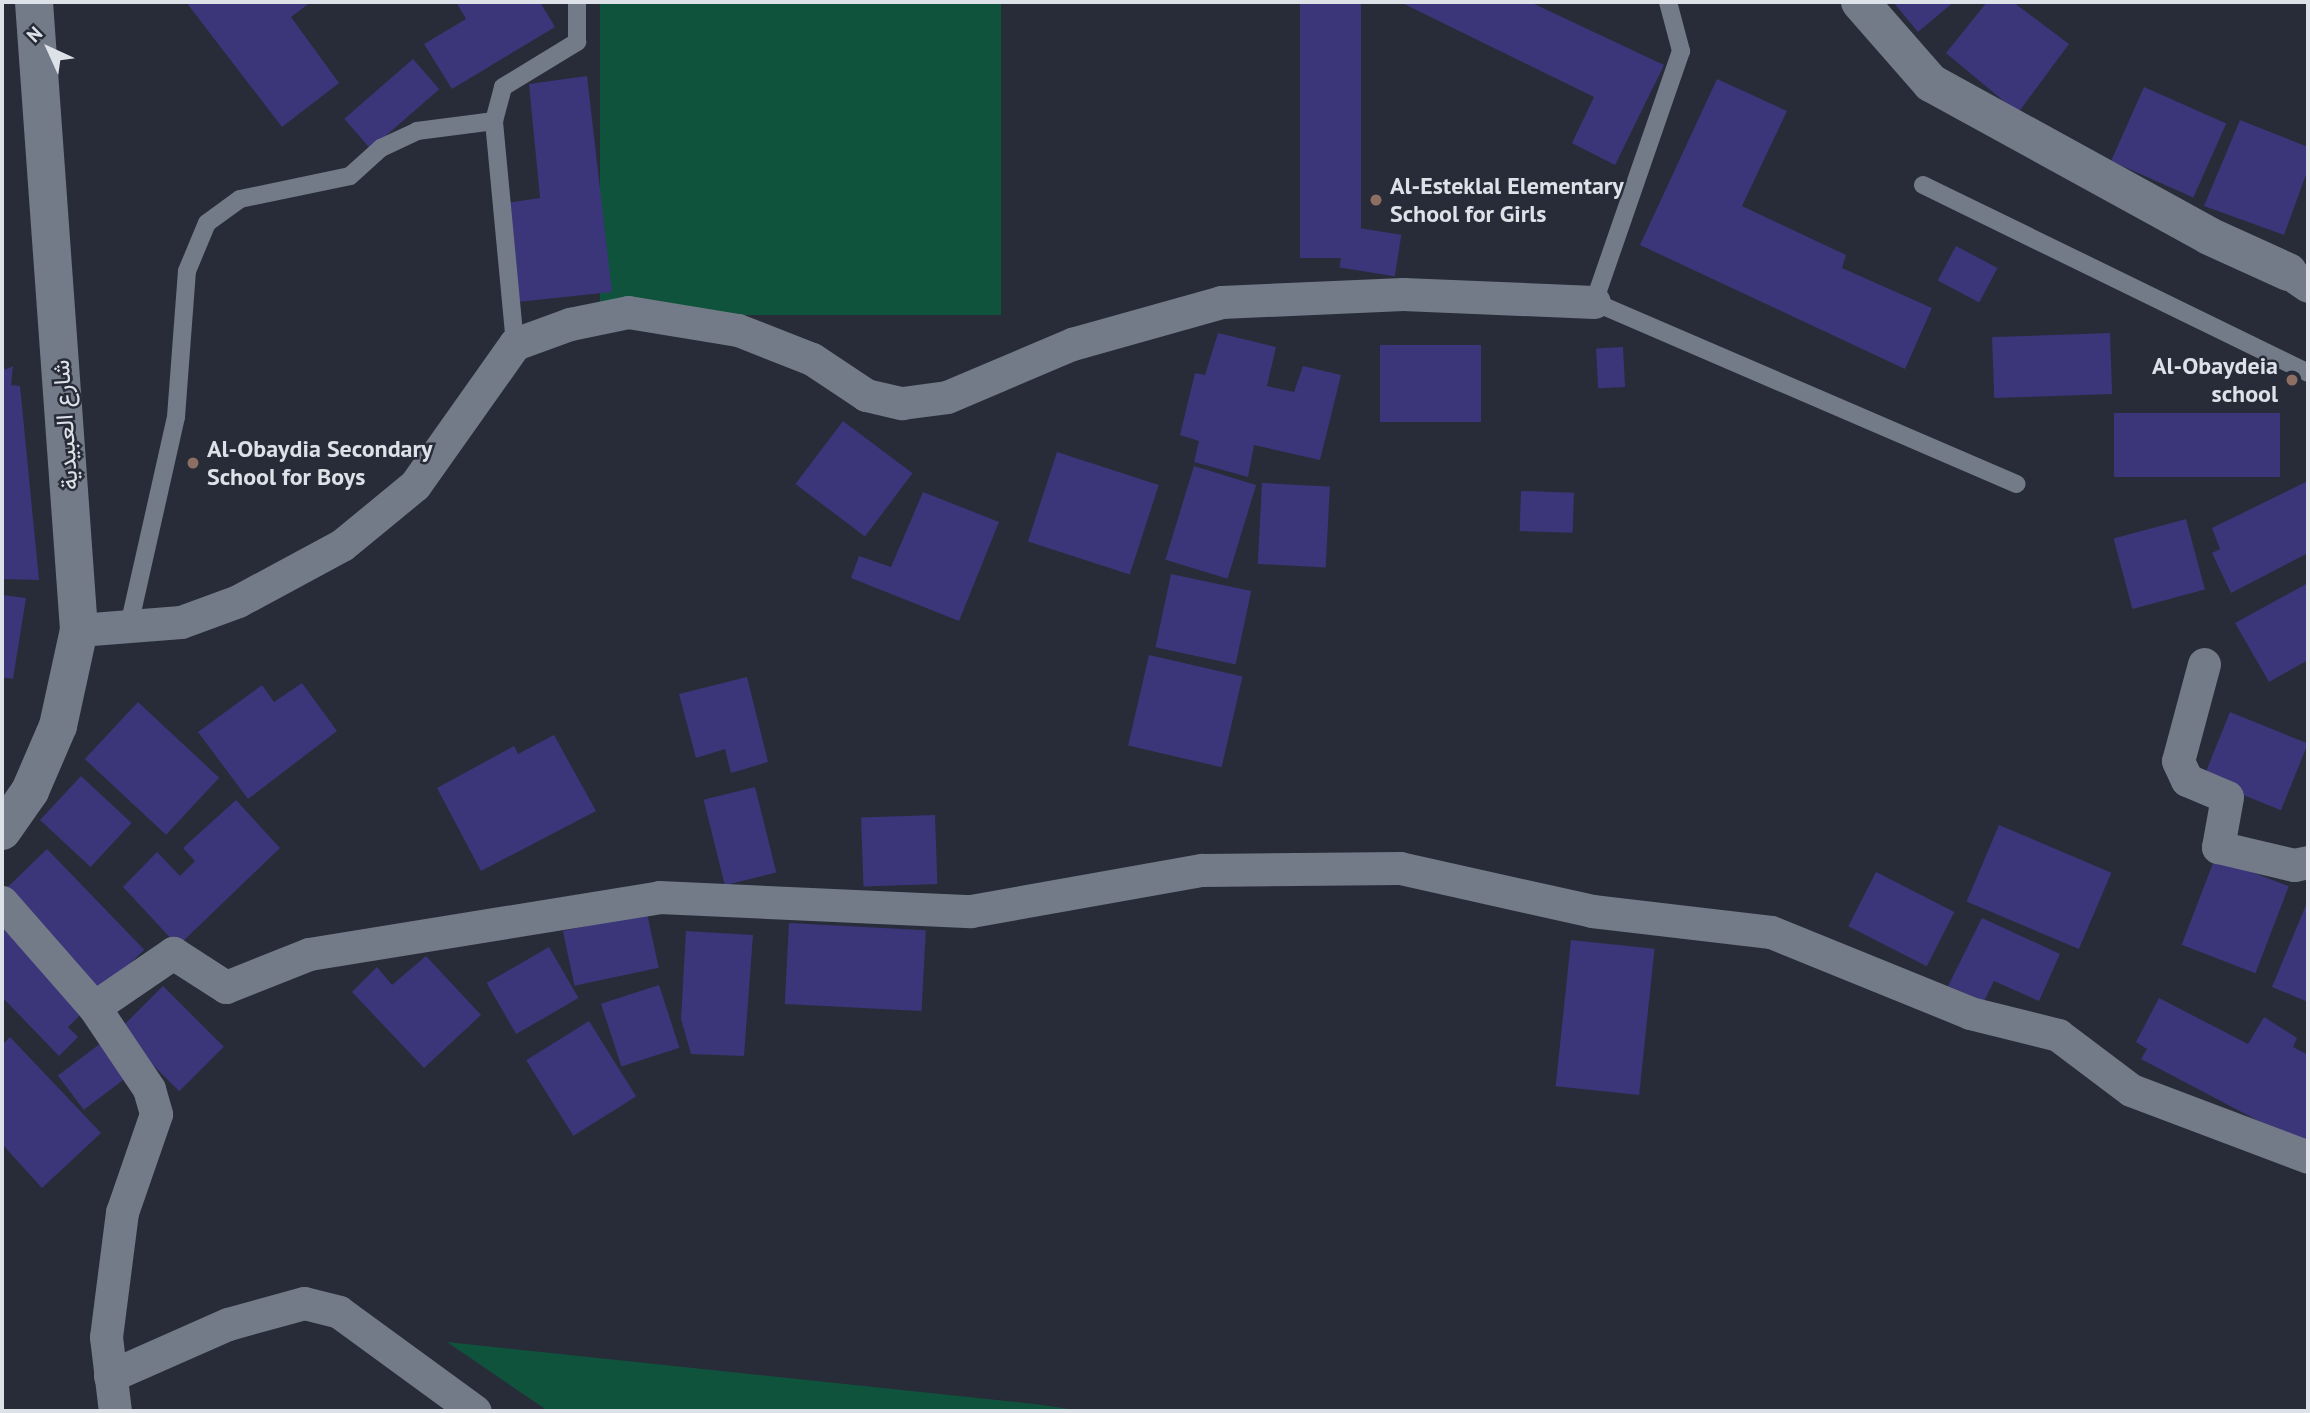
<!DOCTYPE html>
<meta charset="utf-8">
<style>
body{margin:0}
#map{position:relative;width:2310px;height:1413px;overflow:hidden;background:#272c38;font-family:"PT Sans",Vazirmatn,sans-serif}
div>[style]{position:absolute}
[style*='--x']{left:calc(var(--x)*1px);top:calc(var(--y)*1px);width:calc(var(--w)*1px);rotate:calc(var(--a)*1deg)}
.green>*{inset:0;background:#0f533c;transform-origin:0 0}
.building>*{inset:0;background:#3b3579;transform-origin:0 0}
.service>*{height:18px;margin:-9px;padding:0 9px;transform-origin:9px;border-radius:9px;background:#737a88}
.minor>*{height:33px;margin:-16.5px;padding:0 16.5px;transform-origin:16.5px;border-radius:16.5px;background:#737a88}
.tertiary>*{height:38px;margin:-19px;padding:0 19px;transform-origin:19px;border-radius:19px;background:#737a88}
.secondary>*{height:38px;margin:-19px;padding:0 19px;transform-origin:19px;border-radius:19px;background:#737a88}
.dots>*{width:19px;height:19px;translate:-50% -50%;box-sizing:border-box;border:4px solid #272c38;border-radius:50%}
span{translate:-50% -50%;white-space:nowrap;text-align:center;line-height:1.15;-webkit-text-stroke:5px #272c38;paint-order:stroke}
.poi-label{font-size:24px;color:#dde1e8;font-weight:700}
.left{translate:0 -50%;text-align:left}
.right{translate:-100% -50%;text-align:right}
.street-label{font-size:24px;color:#dde1e8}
.frame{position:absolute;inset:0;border:4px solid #dde1e8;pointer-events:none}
.north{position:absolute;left:14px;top:14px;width:70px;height:70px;-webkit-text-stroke:5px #272c38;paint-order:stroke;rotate:315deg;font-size:19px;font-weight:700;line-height:28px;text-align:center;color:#dde1e8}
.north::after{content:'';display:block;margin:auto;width:24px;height:32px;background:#dde1e8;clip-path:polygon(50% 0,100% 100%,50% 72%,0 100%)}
</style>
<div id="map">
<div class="green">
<div style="left:600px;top:2px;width:401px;height:313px"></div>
<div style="clip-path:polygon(447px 1342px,1035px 1404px,1083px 1411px,548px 1411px)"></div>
</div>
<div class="building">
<div style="clip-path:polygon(186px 2px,311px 2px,291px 17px,339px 83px,282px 127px)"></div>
<div style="clip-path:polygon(456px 2px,540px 2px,555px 27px,452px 89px,424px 44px,466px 19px)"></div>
<div style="left:1300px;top:2px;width:61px;height:256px"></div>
<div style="clip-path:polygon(1400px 2px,1530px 2px,1664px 65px,1615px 165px,1572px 143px,1594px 97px)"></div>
<div style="clip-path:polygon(1893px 2px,1954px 2px,1918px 32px)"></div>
<div style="clip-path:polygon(1987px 2px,2013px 2px,2069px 44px,2018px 113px,1946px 53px)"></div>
<div style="left:413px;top:59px;width:40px;height:91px;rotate:49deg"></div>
<div style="clip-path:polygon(587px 76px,612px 292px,517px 302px,507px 203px,540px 198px,529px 84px)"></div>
<div style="clip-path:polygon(1717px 79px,1787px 111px,1742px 206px,1846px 255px,1842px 268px,1932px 308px,1905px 369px,1640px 245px)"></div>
<div style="left:2144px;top:87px;width:90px;height:81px;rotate:24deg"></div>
<div style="clip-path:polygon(2240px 120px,2308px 147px,2308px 169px,2284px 235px,2204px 206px)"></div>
<div style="left:1346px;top:226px;width:56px;height:42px;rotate:9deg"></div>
<div style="left:1956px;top:246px;width:47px;height:39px;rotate:28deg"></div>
<div style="clip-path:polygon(1218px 333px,1276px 347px,1267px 386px,1294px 392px,1303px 366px,1341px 375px,1320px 460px,1254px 445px,1248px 477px,1194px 462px,1199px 441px,1180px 435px,1195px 373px,1205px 375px)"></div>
<div style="left:2110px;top:333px;width:61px;height:118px;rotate:88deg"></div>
<div style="left:1380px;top:345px;width:101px;height:77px"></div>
<div style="left:1623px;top:347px;width:40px;height:27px;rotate:87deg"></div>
<div style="clip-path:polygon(2px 357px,5px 370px,13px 366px,11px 385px,20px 386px,39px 580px,2px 579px)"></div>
<div style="left:2114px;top:413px;width:166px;height:64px"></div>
<div style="left:843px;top:421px;width:87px;height:79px;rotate:37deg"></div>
<div style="left:1057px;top:452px;width:107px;height:94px;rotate:18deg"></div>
<div style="left:1194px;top:466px;width:65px;height:98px;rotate:17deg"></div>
<div style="clip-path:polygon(2308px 481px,2308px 553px,2231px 593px,2212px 553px,2220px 549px,2212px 528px)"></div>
<div style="left:1262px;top:483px;width:68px;height:81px;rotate:3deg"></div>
<div style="left:1521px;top:491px;width:53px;height:40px;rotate:2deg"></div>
<div style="clip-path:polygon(923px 492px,999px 522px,959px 621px,851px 578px,859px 556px,891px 567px)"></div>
<div style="left:2186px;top:519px;width:73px;height:75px;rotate:75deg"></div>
<div style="left:1171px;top:574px;width:82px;height:75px;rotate:12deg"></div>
<div style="clip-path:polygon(2308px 583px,2308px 660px,2269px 682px,2235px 623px)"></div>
<div style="clip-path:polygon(2px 595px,26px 598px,13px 679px,2px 677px)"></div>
<div style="left:1149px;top:655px;width:96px;height:93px;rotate:13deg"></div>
<div style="clip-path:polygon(747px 677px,768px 762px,731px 773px,725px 749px,696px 758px,679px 694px)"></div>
<div style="clip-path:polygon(302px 683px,337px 731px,248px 799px,198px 732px,262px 685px,274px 702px)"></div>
<div style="left:138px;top:702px;width:111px;height:78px;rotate:43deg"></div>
<div style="left:2230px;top:712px;width:84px;height:72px;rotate:22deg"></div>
<div style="clip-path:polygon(554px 735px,596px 811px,481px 871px,437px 788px,514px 746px,518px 754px)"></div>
<div style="left:81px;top:776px;width:69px;height:60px;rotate:43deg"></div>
<div style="left:755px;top:787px;width:88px;height:53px;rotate:76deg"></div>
<div style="clip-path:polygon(236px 800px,280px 848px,178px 946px,123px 887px,157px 852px,180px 876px,195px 861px,183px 848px)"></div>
<div style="left:935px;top:815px;width:69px;height:74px;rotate:88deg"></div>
<div style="left:1999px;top:825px;width:122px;height:83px;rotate:23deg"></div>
<div style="left:47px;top:849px;width:140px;height:60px;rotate:46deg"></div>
<div style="left:2215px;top:858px;width:79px;height:93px;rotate:21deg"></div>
<div style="left:1876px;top:872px;width:88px;height:61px;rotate:27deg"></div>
<div style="clip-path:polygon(2308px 900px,2308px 1002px,2272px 987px)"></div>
<div style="left:647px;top:913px;width:56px;height:86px;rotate:78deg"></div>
<div style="clip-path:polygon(1982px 918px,2060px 954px,2039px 1001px,1994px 981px,1984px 1001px,1948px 986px)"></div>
<div style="clip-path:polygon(2px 919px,87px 1008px,68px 1027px,78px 1037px,59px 1056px,2px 997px)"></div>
<div style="left:789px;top:923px;width:137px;height:81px;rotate:3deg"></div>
<div style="clip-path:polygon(686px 931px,753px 935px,744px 1056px,691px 1054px,681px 1019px)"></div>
<div style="left:1571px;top:940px;width:84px;height:147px;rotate:6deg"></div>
<div style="left:549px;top:947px;width:59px;height:72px;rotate:60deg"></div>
<div style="clip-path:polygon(426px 956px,481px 1015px,424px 1068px,352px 992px,377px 967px,392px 985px)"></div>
<div style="left:659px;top:985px;width:66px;height:61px;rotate:72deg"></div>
<div style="left:163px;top:986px;width:86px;height:63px;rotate:45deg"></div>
<div style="clip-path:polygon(2159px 998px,2248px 1044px,2264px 1017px,2297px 1038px,2293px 1047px,2308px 1055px,2308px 1147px,2141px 1059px,2147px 1049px,2136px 1042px)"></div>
<div style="left:589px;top:1021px;width:89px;height:74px;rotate:58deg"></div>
<div style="clip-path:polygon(10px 1037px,101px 1133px,42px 1188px,2px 1144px,2px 1045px)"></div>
<div style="left:101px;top:1043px;width:43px;height:54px;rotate:53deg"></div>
</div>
<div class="service">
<div style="--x:1668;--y:2;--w:51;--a:75.1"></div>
<div style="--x:1681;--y:51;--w:266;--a:109.1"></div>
<div style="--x:1594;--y:302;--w:460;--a:23.3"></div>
<div style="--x:1923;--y:185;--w:428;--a:26"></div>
<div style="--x:515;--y:344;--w:224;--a:-95.4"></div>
<div style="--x:494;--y:121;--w:35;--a:-75"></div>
<div style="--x:503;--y:87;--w:87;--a:-31.3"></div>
<div style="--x:577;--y:42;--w:40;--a:-90"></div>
<div style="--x:128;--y:630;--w:218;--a:-77.3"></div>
<div style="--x:176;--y:417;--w:146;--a:-85.7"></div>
<div style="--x:187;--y:271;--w:52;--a:-67.4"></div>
<div style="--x:207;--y:223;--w:41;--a:-36"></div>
<div style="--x:240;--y:199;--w:112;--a:-11.8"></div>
<div style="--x:350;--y:176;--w:42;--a:-42.1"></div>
<div style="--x:381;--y:148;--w:40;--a:-25"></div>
<div style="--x:417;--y:131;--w:78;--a:-7.4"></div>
</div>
<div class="minor">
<div style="--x:2288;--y:272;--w:24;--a:35"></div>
<div style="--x:79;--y:630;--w:102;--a:-4.5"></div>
<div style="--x:181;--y:622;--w:61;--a:-20.2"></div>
<div style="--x:238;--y:601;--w:118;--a:-28.3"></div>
<div style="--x:342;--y:545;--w:94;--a:-39.4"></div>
<div style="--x:415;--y:485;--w:173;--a:-54.7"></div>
<div style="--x:515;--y:344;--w:59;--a:-20"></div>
<div style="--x:570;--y:324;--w:59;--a:-11.7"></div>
<div style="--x:628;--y:312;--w:111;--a:9.3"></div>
<div style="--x:738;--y:330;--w:79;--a:21.4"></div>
<div style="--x:812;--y:359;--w:65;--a:33.7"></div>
<div style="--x:866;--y:395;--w:37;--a:13"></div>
<div style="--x:902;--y:403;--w:45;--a:-7.6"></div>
<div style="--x:947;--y:397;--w:136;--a:-23"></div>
<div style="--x:1072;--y:344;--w:155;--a:-15.7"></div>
<div style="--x:1221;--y:302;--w:182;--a:-2.5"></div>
<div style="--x:1403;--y:294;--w:191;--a:2.4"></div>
<div style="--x:2204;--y:664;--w:100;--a:105"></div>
<div style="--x:2178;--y:761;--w:21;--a:65"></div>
<div style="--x:2187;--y:780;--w:43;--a:23"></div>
<div style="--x:2227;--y:797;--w:51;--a:100.2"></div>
<div style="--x:2218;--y:847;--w:78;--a:13.3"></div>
<div style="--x:2294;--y:865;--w:14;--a:-12"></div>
<div style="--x:2;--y:902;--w:140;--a:48.8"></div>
<div style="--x:94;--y:1007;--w:99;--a:56.1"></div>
<div style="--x:149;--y:1089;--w:26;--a:74"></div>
<div style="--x:156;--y:1114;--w:104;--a:109.1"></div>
<div style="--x:122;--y:1212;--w:126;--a:97.3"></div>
<div style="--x:106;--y:1337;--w:75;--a:83.1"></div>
<div style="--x:94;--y:1007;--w:96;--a:-34.4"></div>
<div style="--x:173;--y:953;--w:63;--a:32.7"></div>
<div style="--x:226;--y:987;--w:89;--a:-21.7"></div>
<div style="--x:309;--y:954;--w:355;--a:-9.2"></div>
<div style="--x:659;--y:897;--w:312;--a:2.6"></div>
<div style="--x:971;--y:911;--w:235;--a:-10.1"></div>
<div style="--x:1202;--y:870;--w:198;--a:-0.6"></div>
<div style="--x:1400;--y:868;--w:197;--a:12.6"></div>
<div style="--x:1592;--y:911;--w:180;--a:6.7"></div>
<div style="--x:1771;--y:932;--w:215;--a:22.1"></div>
<div style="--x:1970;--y:1013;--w:91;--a:14"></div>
<div style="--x:2058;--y:1035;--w:91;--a:37"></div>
<div style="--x:2131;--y:1090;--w:189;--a:20.7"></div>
<div style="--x:110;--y:1376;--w:129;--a:-23.8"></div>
<div style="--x:228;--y:1324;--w:79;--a:-15.4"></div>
<div style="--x:304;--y:1303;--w:36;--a:14"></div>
<div style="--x:339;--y:1312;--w:168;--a:36.1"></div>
</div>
<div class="tertiary">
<div style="--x:1860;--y:2;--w:108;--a:48.8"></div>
<div style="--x:1931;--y:83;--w:317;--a:28.8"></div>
<div style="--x:2209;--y:236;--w:87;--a:24.5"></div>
</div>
<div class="secondary">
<div style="--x:2;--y:831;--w:49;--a:-55"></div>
<div style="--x:30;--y:791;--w:71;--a:-66.7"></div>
<div style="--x:58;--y:726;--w:98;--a:-77.7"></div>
<div style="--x:79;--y:630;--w:630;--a:-94.1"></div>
</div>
<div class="dots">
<div style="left:1376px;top:200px;background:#8d6e63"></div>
<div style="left:2292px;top:380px;background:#8d6e63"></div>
<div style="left:193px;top:463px;background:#8d6e63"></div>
</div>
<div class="poi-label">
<span class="left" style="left:1390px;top:200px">Al-Esteklal Elementary<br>School for Girls</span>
<span class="right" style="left:2278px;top:380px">Al-Obaydeia<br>school</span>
<span class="left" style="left:207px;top:463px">Al-Obaydia Secondary<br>School for Boys</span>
</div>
<div class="street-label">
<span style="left:65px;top:425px;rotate:-94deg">شارع العبيدية</span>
</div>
<div class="frame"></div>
<div class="north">N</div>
</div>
